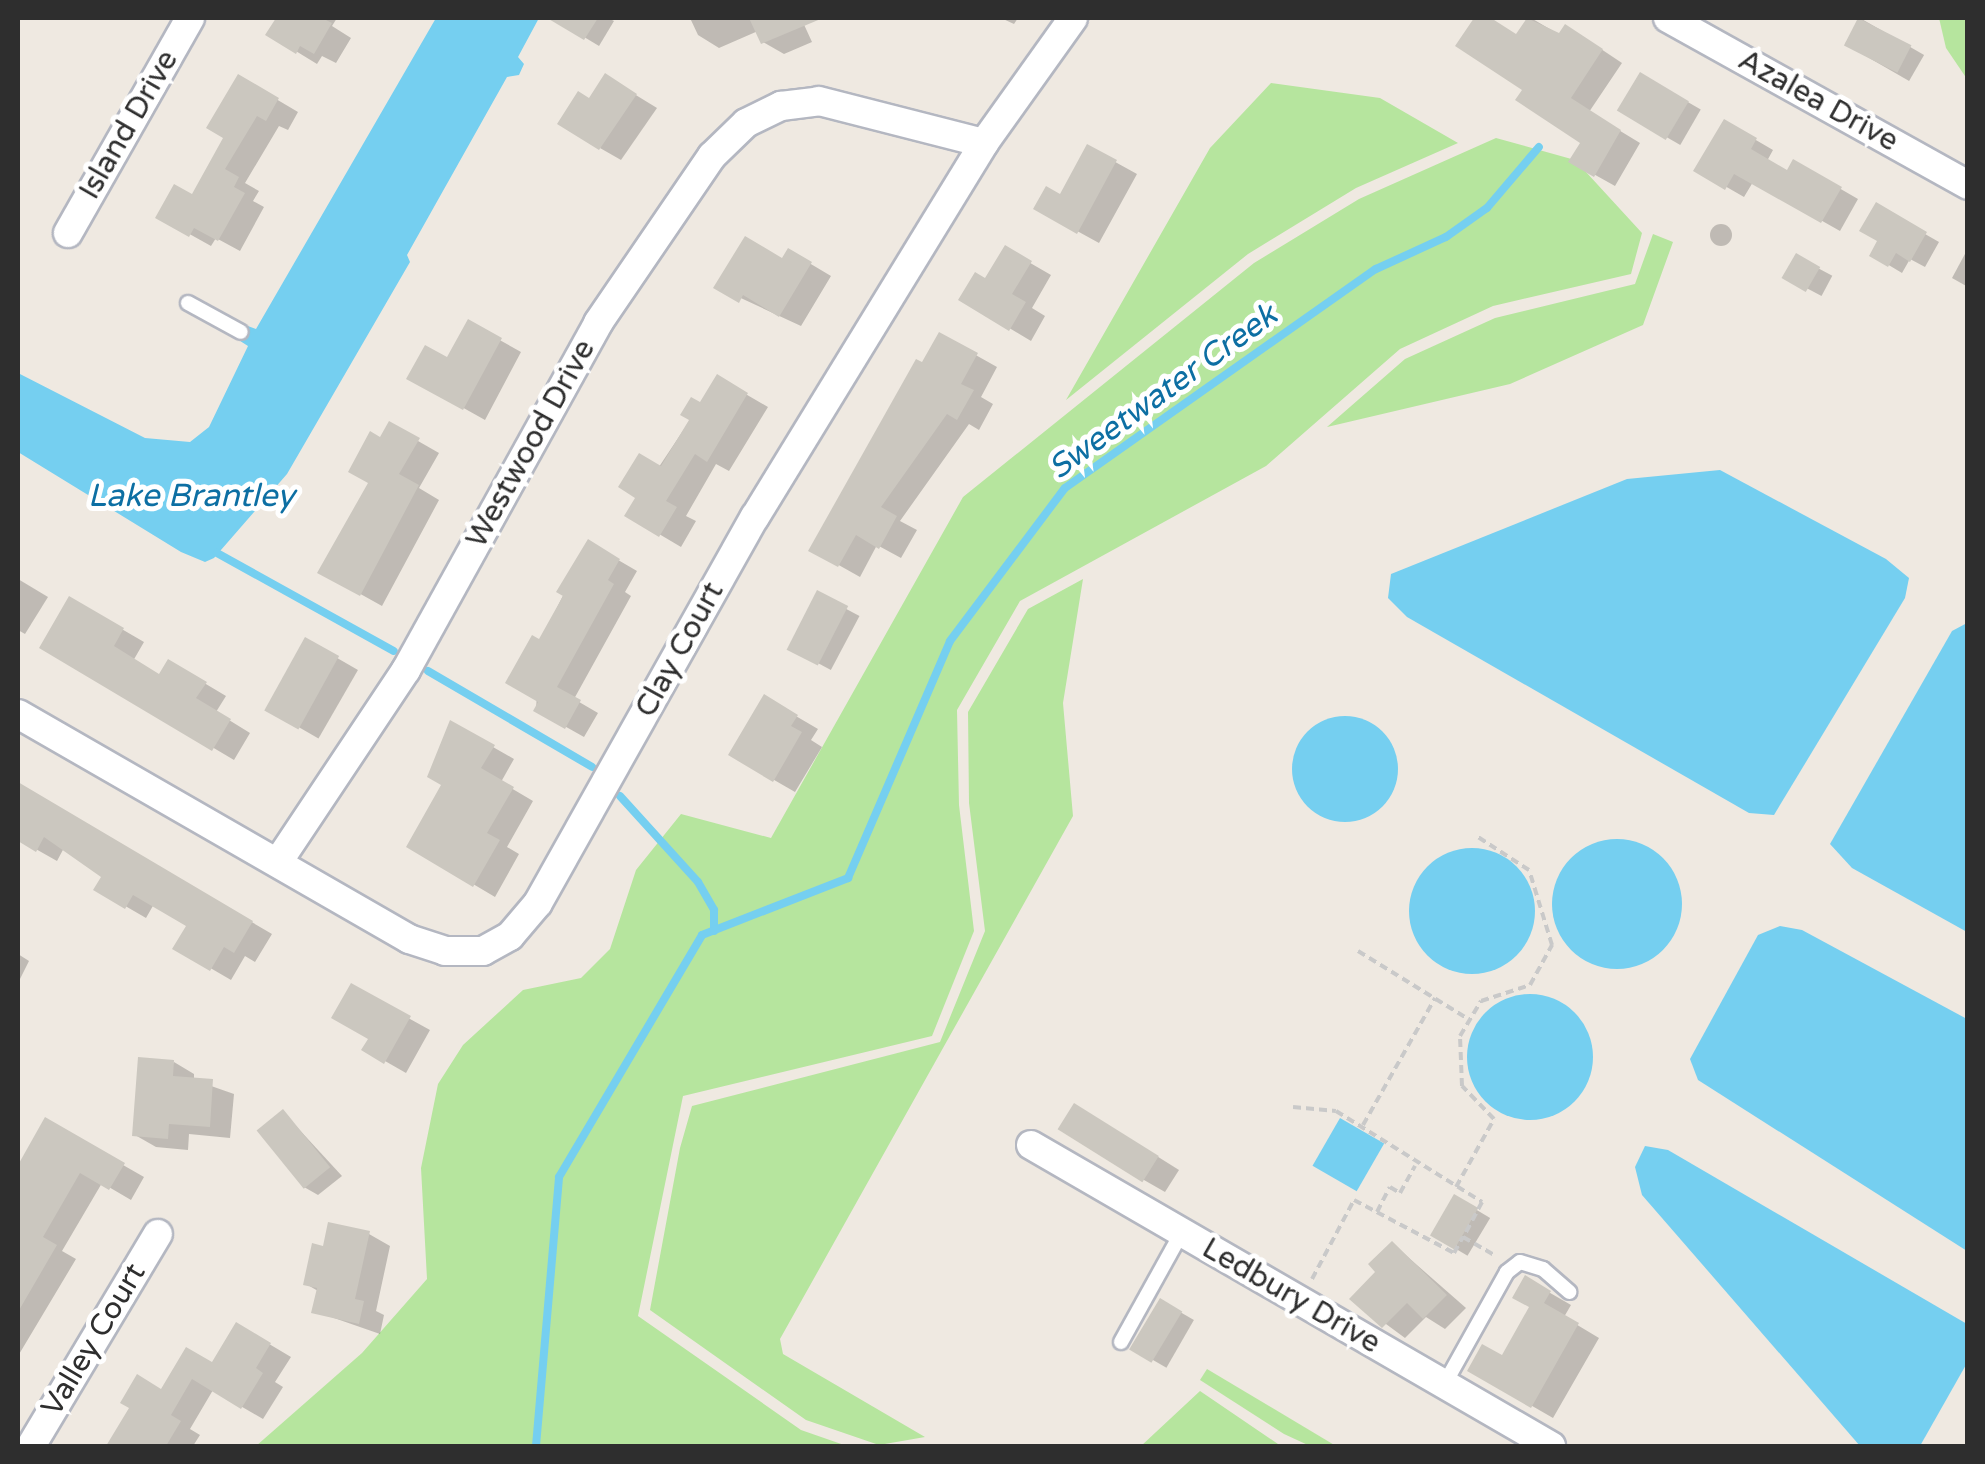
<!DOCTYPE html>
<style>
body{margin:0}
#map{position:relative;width:1985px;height:1464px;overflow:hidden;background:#efe9e1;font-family:"Varela Round",sans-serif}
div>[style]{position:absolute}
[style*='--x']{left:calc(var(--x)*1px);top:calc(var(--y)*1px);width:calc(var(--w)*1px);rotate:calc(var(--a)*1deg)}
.green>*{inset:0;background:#b6e59e}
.water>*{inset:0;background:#75cff0;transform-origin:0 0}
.round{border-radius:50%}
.shadow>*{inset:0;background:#0003;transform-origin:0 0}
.stream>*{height:8px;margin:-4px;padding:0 4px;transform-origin:4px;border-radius:4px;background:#75cff0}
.building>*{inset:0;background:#cbc7bf;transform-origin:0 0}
.path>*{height:4px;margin-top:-2px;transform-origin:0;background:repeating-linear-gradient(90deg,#c9c9c9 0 8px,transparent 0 13px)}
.roads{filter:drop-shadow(2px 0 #b4b7c1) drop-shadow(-2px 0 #b4b7c1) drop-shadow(0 2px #b4b7c1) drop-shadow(0 -2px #b4b7c1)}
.service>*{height:14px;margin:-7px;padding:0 7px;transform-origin:7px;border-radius:7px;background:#fff}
.minor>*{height:28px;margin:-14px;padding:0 14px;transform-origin:14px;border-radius:14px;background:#fff}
span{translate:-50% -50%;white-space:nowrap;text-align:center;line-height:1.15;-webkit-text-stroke:10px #fff;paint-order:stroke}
.street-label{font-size:30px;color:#2e2e2e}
.water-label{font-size:32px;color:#0d6fa3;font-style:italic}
.frame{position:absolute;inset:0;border:20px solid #2e2e2e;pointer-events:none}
</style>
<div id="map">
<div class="green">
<div style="clip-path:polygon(1939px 18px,1967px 18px,1967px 79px,1946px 48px)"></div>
<div style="clip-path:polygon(1271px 83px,1380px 98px,1458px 143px,1356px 188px,1248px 254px,1066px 400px,1210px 148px)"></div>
<div style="clip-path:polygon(1496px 138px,1575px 160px,1642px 233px,1631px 274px,1493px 306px,1400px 349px,1266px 466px,1020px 601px,957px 710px,959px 805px,974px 931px,932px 1036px,683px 1096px,638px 1316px,801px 1430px,847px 1446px,256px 1446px,362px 1353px,427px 1279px,421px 1168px,438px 1084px,463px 1045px,523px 990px,581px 978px,610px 949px,636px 870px,681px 814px,771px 838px,963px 497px,1254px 263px,1359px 199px)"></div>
<div style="clip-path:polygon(1653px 234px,1673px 242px,1643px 325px,1510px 384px,1327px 427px,1405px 359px,1495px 318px,1635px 284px)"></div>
<div style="clip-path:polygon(1083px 579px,1063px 703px,1073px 816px,780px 1339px,783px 1354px,925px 1437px,879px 1445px,806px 1420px,650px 1310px,680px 1148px,692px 1106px,940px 1042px,985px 931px,969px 803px,968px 712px,1028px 609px)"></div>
<div style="clip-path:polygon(1207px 1369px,1336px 1446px,1310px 1446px,1284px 1434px,1200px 1380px)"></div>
<div style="clip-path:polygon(1200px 1391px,1278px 1444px,1282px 1446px,1141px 1446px)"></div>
</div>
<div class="water">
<div style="clip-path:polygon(436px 18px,539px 18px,518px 57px,524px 64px,519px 75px,507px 77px,407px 255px,410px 262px,287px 474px,214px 558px,205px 562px,181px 552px,18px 452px,18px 373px,145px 438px,190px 442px,209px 427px,248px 346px,237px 339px,245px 325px,256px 329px)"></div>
<div style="clip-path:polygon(1720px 470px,1886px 559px,1909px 578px,1905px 598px,1774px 815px,1749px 813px,1407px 617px,1388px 598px,1391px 574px,1627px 479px)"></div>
<div style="clip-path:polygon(1967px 623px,1967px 932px,1852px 868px,1830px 844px,1952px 631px)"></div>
<div class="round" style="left:1292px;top:716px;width:106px;height:106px"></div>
<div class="round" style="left:1552px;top:839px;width:130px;height:130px"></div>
<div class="round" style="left:1409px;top:848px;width:126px;height:126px"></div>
<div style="clip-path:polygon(1780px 926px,1802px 930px,1967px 1019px,1967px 1251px,1698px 1080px,1690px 1059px,1758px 935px)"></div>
<div class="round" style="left:1467px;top:994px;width:126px;height:126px"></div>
<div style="left:1340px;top:1118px;width:51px;height:55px;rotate:30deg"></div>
<div style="clip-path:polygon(1645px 1146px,1668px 1150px,1967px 1324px,1967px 1363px,1920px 1446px,1860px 1446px,1642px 1195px,1635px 1167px)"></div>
</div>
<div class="shadow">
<div style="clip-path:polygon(279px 18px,337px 18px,332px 26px,351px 38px,336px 63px,322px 56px,317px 64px,268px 34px)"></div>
<div style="clip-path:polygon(564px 18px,608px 18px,614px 21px,599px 46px,561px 23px)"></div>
<div style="clip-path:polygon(690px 18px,801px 18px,812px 42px,784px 54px,763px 42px,758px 31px,719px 48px,698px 35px)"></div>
<div style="clip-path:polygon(1001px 18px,1018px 18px,1014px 24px)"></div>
<div style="clip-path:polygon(1477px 18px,1517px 36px,1531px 18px,1560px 35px,1586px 39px,1622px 63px,1589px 112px,1640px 143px,1615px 186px,1572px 162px,1583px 142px,1525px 89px,1458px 45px)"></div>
<div style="left:1860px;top:18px;width:74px;height:30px;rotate:30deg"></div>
<div style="left:1641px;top:75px;width:69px;height:41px;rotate:30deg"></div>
<div style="clip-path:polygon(239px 77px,298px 112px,288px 130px,279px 126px,245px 183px,259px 191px,253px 201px,264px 207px,240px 251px,216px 238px,211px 246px,159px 217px,193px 197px,226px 137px)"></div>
<div style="clip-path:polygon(626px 89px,657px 108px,621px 160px,600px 148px)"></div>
<div style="clip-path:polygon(1725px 122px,1773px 150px,1767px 161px,1787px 173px,1794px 162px,1858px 199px,1840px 231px,1753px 182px,1744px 197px,1697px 170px)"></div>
<div style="clip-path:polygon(1088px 147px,1137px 174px,1099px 243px,1037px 209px,1061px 197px)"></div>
<div style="clip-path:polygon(1876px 206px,1939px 242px,1925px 267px,1910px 259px,1902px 273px,1872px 255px,1881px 240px)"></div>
<div class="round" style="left:1710px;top:224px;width:22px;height:22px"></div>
<div style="clip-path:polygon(1006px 249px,1051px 275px,1032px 308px,1045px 316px,1031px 341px,961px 299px,986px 281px)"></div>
<div style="clip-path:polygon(789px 251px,831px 276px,801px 326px,717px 287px,784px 261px)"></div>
<div style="clip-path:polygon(1966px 252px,1968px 253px,1968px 287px,1952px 278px)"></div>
<div style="left:1797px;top:257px;width:40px;height:23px;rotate:28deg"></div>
<div style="clip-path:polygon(469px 323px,521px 352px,485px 420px,410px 378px,448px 361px)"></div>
<div style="clip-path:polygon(940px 335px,997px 367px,981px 397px,993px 404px,979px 430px,969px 424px,900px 521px,917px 530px,901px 558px,877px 545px,860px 577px,812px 550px)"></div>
<div style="clip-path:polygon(718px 378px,768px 407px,729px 471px,716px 464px,686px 516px,696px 521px,681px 547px,627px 515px)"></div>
<div style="clip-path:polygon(390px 425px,439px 453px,419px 488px,439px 500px,382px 606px,321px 572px,371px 483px)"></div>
<div style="clip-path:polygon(589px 543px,637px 571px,625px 592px,631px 596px,574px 699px,598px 713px,584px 737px,536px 710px,540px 642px)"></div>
<div style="clip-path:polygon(18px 579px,48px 597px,25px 634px,18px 630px)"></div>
<div style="left:818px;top:594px;width:47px;height:61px;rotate:28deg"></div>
<div style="clip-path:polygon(70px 599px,144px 642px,133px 661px,160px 677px,169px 662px,226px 696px,216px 712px,250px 733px,234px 760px,43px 647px)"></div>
<div style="left:306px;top:640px;width:60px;height:79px;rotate:30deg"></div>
<div style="clip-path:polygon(765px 698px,818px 729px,811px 740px,822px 747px,795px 792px,731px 755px)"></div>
<div style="clip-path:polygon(451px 723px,514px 759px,501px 782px,533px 801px,507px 847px,519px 854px,495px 897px,409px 846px,444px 784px)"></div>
<div style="clip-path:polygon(18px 785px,272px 934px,255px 962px,245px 956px,231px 980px,176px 948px,190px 925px,154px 904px,146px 918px,96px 889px,104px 876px,65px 846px,57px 861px,18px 839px)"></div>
<div style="clip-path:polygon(18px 954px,29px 961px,18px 983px)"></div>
<div style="clip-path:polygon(352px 987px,430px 1030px,406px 1073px,364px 1049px,371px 1038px)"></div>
<div style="clip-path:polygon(174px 1062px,194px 1074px,194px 1080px,234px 1094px,230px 1138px,189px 1134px,188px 1150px,156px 1147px,135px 1135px)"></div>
<div style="clip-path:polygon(283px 1112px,342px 1176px,318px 1195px,304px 1187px)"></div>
<div style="clip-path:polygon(1096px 1118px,1179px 1170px,1165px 1192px,1144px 1180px)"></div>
<div style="clip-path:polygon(46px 1121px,144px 1177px,131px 1200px,102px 1183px,62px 1251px,76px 1259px,18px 1356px,18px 1170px)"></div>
<div style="left:1455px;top:1197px;width:41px;height:44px;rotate:31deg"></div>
<div style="clip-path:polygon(369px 1234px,390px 1246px,376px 1311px,384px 1315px,380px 1334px,314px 1311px,318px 1291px,306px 1284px,325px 1249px)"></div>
<div style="clip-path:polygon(1393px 1244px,1466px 1308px,1445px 1329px,1426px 1317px,1405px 1338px,1352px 1299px,1379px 1272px)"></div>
<div style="clip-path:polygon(1526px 1279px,1571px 1305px,1564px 1317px,1599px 1338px,1553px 1418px,1470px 1370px,1503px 1359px,1532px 1307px)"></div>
<div style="left:1161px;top:1301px;width:38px;height:55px;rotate:30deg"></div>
<div style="clip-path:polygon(237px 1325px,291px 1357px,275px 1382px,283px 1387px,263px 1419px,213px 1390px,190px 1429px,200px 1435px,193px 1446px,108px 1446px,132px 1407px,213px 1365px)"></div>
</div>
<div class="stream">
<div style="--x:217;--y:553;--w:202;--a:29"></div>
<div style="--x:428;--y:671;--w:190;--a:30.3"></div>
<div style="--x:620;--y:796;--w:116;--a:47.8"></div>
<div style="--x:698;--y:882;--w:32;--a:60"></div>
<div style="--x:714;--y:910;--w:21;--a:90"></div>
<div style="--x:536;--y:1446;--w:270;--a:-85.1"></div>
<div style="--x:559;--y:1177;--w:281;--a:-59.4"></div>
<div style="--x:702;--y:935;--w:157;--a:-21.3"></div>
<div style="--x:848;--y:878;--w:258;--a:-66.7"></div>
<div style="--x:950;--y:641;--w:191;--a:-53.1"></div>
<div style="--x:1065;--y:488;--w:380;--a:-35.2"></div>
<div style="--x:1376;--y:269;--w:77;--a:-24.6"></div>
<div style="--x:1446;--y:237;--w:50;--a:-35.3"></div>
<div style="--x:1487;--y:208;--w:80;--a:-49.6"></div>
</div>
<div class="building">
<div style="clip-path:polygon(276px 18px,322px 18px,332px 23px,314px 54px,300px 46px,296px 54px,265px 35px)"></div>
<div style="clip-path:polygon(547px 18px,598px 18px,584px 40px)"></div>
<div style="clip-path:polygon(749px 18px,823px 18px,761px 44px)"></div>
<div style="clip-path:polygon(1474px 18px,1491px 18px,1516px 34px,1527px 18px,1559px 33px,1565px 24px,1603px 49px,1571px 98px,1621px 130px,1594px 177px,1568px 162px,1580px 143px,1515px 100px,1522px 90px,1455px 46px)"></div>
<div style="left:1858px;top:18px;width:60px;height:31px;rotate:27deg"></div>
<div style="left:1640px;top:72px;width:57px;height:45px;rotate:31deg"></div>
<div style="clip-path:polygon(605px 73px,637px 94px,599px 150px,557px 124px,578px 91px,589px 98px)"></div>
<div style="clip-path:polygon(238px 74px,279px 98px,266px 121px,257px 116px,225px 169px,239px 177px,234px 187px,245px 193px,218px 241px,194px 228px,189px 237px,155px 218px,174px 184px,192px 194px,223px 138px,206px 128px)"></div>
<div style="clip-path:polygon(1724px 119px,1757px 138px,1751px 149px,1787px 170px,1793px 159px,1842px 187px,1821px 223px,1734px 174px,1725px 190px,1693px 171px)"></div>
<div style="clip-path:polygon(1087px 144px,1117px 160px,1077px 234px,1033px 209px,1046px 186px,1060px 194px)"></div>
<div style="clip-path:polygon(1876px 202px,1927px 232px,1910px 262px,1896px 253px,1888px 267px,1869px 256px,1877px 241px,1859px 231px)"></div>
<div style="clip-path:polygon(745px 236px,782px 258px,788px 248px,812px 262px,779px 317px,743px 295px,739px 303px,713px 288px)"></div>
<div style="clip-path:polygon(1005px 245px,1032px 261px,1012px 294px,1026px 302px,1009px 331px,958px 300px,975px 272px,985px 278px)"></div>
<div style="left:1796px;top:253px;width:28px;height:29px;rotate:30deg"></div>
<div style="clip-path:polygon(468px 319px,502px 338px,463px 410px,406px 379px,425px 345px,447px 357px)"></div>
<div style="clip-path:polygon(939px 332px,978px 353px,961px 384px,974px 390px,957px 420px,947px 414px,881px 507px,897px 516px,879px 549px,856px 535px,838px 567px,808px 551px,916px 359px,922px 362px)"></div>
<div style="clip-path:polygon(717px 374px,748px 393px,707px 462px,695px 454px,666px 501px,677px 507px,659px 537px,624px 516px,635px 498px,618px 487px,639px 453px,661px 466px,689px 420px,680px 415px,691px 397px,700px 402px)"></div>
<div style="clip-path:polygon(389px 421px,420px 438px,399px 474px,419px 485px,360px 596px,317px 573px,368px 483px,348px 472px,370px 431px,380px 437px)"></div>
<div style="clip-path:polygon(588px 539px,620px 559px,608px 580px,614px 584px,557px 687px,581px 700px,565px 729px,533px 711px,538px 702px,505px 683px,532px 635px,539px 639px,563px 596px,556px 592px)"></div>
<div style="left:817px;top:590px;width:35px;height:67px;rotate:27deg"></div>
<div style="clip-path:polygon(69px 596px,124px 628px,114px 646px,159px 674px,168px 659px,207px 682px,196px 698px,231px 719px,212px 751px,39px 648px)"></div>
<div style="left:305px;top:637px;width:39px;height:84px;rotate:29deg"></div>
<div style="clip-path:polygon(764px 694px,798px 715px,791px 726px,802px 732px,773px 782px,728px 755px)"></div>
<div style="clip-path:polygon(450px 720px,495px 745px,481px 768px,514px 787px,487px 833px,500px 840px,473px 887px,406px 847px,441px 785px,427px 777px)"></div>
<div style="clip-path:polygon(18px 782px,253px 921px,234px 953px,224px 947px,210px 971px,172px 949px,186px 926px,133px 895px,125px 909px,93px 890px,101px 877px,44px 837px,36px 852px,18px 841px)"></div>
<div style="clip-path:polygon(351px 983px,411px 1016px,384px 1064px,361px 1050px,368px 1039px,331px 1018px)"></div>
<div style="clip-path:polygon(138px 1057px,174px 1060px,173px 1076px,213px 1079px,210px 1127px,169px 1124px,168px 1139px,132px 1136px)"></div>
<div style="left:1074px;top:1103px;width:100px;height:31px;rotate:32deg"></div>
<div style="left:283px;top:1109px;width:75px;height:34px;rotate:51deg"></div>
<div style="clip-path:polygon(45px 1117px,125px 1163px,109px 1190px,80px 1173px,43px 1237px,57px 1245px,18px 1312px,18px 1165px)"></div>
<div style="left:1454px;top:1194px;width:28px;height:48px;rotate:30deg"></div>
<div style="clip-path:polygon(328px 1222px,370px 1231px,355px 1299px,364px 1301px,359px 1324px,311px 1313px,317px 1288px,303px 1285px,312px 1243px,323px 1246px)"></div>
<div style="clip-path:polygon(1392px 1241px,1447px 1295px,1423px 1319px,1407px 1303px,1382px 1328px,1349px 1299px,1375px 1272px,1368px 1264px)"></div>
<div style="clip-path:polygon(1525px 1275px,1551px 1291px,1544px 1303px,1579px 1323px,1531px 1408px,1467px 1371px,1482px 1344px,1502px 1355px,1529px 1307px,1512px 1298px)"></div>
<div style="left:1160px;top:1298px;width:26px;height:60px;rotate:31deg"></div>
<div style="clip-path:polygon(236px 1322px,271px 1343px,256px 1368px,263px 1373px,241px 1409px,192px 1379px,171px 1415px,181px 1421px,166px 1446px,106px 1446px,129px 1408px,120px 1403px,137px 1374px,161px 1389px,186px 1347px,212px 1362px)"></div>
</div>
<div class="path">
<div style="--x:1358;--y:951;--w:129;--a:31.7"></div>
<div style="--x:1293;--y:1107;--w:43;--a:5.3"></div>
<div style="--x:1336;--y:1111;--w:172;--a:31.9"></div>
<div style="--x:1482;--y:1202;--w:40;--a:118"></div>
<div style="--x:1363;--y:1125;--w:146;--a:-60.4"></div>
<div style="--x:1456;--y:1187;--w:78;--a:-60.8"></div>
<div style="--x:1494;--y:1119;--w:46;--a:-134.1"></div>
<div style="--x:1462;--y:1086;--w:50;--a:-92.3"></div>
<div style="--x:1460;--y:1036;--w:41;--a:-59"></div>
<div style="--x:1481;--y:1001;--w:52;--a:-18.1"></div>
<div style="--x:1530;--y:985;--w:46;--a:-61.2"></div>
<div style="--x:1552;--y:945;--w:78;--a:-107"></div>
<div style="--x:1529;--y:870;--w:64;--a:-147.1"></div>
<div style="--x:1377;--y:1212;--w:28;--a:-63"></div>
<div style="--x:1390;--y:1187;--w:12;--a:31"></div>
<div style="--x:1400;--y:1193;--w:31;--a:-61"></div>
<div style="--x:1312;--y:1279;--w:89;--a:-62"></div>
<div style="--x:1354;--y:1200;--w:113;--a:27.9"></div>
<div style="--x:1454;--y:1253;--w:18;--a:-61"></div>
<div style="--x:1463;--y:1237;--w:38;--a:30"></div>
</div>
<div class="roads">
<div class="service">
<div style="--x:188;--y:303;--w:60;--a:28.7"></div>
<div style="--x:1121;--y:1342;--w:126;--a:-61"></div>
<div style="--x:1444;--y:1385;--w:129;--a:-60.9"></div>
<div style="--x:1507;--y:1272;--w:16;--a:-38"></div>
<div style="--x:1520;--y:1262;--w:24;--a:17"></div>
<div style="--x:1543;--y:1269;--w:35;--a:41"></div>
</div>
<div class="minor">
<div style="--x:1668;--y:18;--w:343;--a:29.1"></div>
<div style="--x:68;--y:233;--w:247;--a:-60.4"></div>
<div style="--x:18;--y:714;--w:451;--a:29.9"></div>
<div style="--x:409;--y:939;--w:38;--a:18"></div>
<div style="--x:445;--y:951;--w:38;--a:0"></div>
<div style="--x:483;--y:951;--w:31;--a:-29"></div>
<div style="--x:510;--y:936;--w:43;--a:-49.7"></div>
<div style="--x:538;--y:903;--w:443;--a:-60.7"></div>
<div style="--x:755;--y:517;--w:439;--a:-58.5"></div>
<div style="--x:984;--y:143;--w:153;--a:-54.5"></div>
<div style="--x:278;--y:862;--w:231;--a:-56.3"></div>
<div style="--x:406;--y:670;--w:397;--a:-61"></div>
<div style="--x:598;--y:323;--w:202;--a:-55.7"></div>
<div style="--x:712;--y:156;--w:47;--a:-44.1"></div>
<div style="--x:746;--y:123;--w:39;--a:-26"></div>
<div style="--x:781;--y:106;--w:38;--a:-7"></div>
<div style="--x:819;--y:101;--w:170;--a:14.3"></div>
<div style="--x:1031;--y:1145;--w:601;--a:30.06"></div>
<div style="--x:31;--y:1446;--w:247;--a:-59.1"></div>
</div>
</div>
<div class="street-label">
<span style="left:1818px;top:101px;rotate:29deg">Azalea Drive</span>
<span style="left:129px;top:125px;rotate:-60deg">Island Drive</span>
<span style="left:531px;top:444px;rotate:-61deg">Westwood Drive</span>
<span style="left:680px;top:650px;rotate:-61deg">Clay Court</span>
<span style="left:1291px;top:1296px;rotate:30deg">Ledbury Drive</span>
<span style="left:94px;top:1340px;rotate:-59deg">Valley Court</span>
</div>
<div class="water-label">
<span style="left:1163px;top:392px;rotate:-36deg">Sweetwater Creek</span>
<span style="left:191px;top:496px">Lake Brantley</span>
</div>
<div class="frame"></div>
</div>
